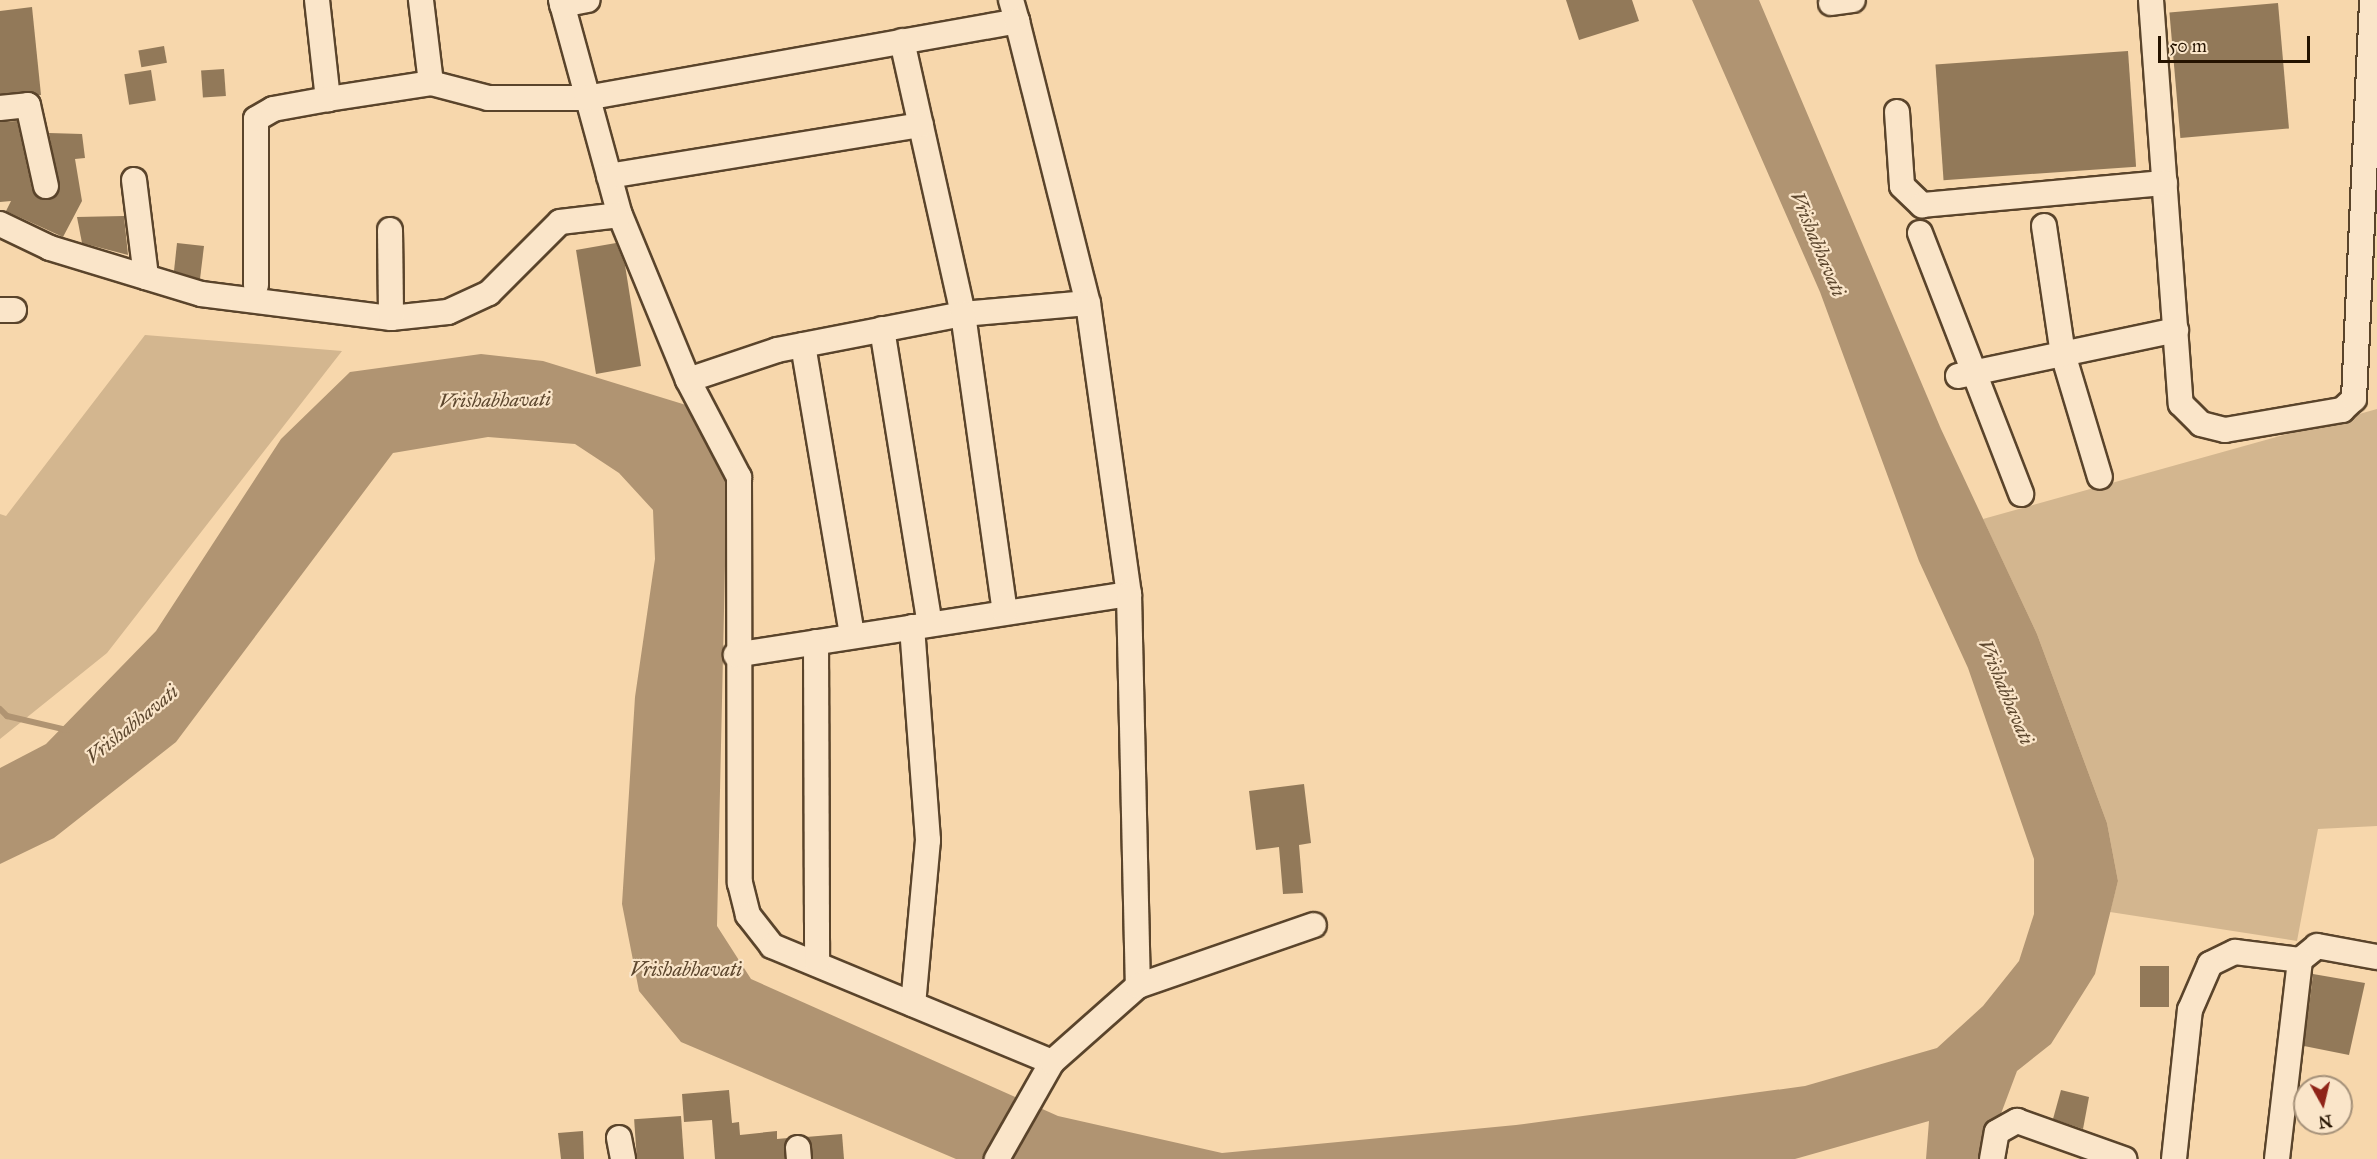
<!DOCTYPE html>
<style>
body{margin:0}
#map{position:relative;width:2377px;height:1159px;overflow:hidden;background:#f7d7ac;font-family:"IM FELL Great Primer",serif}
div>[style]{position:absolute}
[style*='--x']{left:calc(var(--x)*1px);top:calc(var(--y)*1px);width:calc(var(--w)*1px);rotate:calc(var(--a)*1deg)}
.green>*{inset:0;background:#d3b68f}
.water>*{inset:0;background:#b09472}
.stream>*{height:6px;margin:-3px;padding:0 3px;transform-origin:3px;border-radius:3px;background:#b09472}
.building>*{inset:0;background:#927959;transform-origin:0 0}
.roads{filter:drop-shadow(2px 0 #5a442b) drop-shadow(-2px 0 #5a442b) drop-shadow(0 2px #5a442b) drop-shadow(0 -2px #5a442b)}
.minor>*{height:24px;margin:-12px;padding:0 12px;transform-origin:12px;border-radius:12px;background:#fae5c9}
span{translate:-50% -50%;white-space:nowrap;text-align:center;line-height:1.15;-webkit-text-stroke:4.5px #fae5c9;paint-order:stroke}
.water-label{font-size:20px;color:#5d472e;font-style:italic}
.north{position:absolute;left:2293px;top:1075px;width:60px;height:60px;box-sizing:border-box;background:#fae5c9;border:2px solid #a59179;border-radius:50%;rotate:172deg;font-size:16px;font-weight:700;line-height:24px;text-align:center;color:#251300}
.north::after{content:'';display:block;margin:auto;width:21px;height:27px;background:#8f2418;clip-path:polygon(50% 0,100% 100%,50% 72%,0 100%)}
.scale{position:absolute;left:2158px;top:36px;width:152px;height:27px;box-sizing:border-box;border:3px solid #251300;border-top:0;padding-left:8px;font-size:18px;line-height:21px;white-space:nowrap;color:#251300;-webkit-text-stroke:4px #fae5c9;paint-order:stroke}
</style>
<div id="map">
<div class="green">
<div style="clip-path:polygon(145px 335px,342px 351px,107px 653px,0 739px,0 514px,6px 516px)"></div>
<div style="clip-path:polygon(2377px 409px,2377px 826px,2318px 829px,2297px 941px,2110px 912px,2118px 881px,2107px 823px,2037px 634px,1983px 519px)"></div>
</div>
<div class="water">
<div style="clip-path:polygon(1692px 0,1759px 0,1941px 429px,2037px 634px,2107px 823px,2118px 881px,2095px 974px,2051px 1044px,2017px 1071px,1984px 1159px,1926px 1159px,1929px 1121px,1795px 1159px,956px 1159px,681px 1042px,639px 991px,622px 904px,635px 697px,655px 559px,653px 510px,619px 473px,575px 444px,488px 437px,393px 453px,176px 742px,54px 838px,0 864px,0 768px,46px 744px,156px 631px,281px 439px,350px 372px,481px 354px,543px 361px,686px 405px,727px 476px,717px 926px,751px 979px,1058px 1116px,1222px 1153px,1516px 1125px,1805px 1086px,1937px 1048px,1983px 1006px,2019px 961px,2034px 914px,2034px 859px,1968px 668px,1919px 561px,1820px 292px)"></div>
</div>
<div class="stream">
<div style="--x:0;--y:709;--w:10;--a:45"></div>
<div style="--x:7;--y:716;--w:62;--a:13.1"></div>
</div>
<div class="building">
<div style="clip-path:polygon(1566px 0,1632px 0,1639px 21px,1579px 40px)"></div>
<div style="left:2278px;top:3px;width:126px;height:109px;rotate:85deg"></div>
<div style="clip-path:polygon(32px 7px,41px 95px,0 94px,0 11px)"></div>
<div style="left:164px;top:46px;width:17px;height:26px;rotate:80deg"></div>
<div style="left:2128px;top:51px;width:116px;height:193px;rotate:86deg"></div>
<div style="left:224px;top:69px;width:27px;height:23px;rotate:86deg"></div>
<div style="left:151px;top:70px;width:31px;height:27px;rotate:81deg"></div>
<div style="clip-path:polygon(17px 121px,32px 189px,42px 200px,60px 190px,49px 133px,82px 134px,85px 158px,75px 159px,82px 201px,63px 237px,6px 211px,11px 201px,0 202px,0 122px)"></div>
<div style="clip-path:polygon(124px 216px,128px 255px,82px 243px,77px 217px)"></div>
<div style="clip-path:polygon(177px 243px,204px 246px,200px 279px,174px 271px)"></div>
<div style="clip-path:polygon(616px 243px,625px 265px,641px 366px,596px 374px,576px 250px)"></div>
<div style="clip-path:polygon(1304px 784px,1311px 843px,1299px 845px,1303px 893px,1283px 894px,1279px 847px,1256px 850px,1249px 791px)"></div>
<div style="left:2140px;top:966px;width:29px;height:41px"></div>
<div style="clip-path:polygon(2313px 974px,2365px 983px,2349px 1055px,2304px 1046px)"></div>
<div style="clip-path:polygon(729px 1090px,732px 1123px,739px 1122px,740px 1135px,777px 1131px,777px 1139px,788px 1138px,785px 1159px,715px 1159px,712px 1120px,684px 1122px,682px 1094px)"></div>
<div style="clip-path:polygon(2061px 1090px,2089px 1097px,2083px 1129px,2053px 1119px)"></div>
<div style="left:681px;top:1116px;width:43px;height:47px;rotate:86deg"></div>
<div style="clip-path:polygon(583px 1131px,584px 1159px,561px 1159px,558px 1133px)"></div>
<div style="clip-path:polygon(842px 1134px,844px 1159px,813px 1159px,806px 1137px)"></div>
</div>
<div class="roads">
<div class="minor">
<div style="--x:317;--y:0;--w:100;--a:83.7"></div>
<div style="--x:328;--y:99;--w:104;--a:-8.8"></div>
<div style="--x:431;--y:83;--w:84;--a:-96.9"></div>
<div style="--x:561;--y:0;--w:223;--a:74.7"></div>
<div style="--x:620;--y:215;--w:178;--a:67.6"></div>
<div style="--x:688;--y:380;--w:110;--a:62.3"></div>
<div style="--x:739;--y:477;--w:406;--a:89.9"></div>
<div style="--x:740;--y:883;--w:33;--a:76"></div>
<div style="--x:748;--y:915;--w:39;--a:52"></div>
<div style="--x:772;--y:946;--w:303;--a:22.5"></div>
<div style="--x:1052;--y:1062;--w:112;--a:119.6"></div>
<div style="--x:1011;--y:0;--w:22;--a:74"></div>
<div style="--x:2151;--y:0;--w:405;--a:85.8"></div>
<div style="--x:2181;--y:404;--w:28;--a:45"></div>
<div style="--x:2201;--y:424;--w:25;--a:14"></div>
<div style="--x:2225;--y:430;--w:119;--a:-9.7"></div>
<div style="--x:2342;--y:410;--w:16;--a:-43"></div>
<div style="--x:2354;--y:399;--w:399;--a:-87.4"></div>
<div style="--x:1831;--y:3;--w:22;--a:-8"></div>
<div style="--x:562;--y:5;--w:26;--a:-11"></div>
<div style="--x:902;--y:41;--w:280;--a:77.4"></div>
<div style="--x:963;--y:314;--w:125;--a:-5"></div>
<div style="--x:431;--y:83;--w:59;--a:14.7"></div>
<div style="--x:488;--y:98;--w:98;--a:0"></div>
<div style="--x:586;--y:98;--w:438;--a:-10.1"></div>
<div style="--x:1017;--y:21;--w:291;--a:75.9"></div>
<div style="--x:1088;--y:303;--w:294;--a:82"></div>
<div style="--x:1129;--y:594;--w:398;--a:171.2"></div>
<div style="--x:0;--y:108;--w:28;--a:-6"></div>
<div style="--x:28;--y:105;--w:83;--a:77.5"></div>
<div style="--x:1897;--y:112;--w:74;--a:86.1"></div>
<div style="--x:1902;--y:186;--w:28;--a:44"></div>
<div style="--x:1922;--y:205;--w:244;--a:-5.2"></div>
<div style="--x:609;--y:176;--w:316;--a:-9.3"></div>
<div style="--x:134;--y:180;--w:98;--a:82.9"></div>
<div style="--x:0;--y:224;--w:55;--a:25.6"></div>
<div style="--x:50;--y:248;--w:158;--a:16.9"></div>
<div style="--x:201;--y:294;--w:192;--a:7.2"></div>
<div style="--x:391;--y:318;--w:57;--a:-6"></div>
<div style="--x:448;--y:312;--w:45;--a:-24.9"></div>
<div style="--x:489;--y:293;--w:100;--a:-45"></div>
<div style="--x:560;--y:222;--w:60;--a:-6.7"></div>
<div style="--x:2044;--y:226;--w:129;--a:81.6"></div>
<div style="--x:2063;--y:354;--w:128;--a:73.3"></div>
<div style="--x:390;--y:230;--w:88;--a:89.3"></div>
<div style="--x:1920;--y:233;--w:280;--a:68.8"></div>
<div style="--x:256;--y:285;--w:166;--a:-90"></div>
<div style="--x:256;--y:119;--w:20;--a:-30"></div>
<div style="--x:273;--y:109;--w:56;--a:-10.3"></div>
<div style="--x:0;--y:310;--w:14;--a:0"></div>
<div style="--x:882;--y:329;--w:299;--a:80.8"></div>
<div style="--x:803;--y:345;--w:295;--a:80.4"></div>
<div style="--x:1958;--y:376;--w:223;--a:-11.9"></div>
<div style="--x:688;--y:380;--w:94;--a:-18.6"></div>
<div style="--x:777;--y:350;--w:189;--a:-11"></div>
<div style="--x:963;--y:314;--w:301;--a:82"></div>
<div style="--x:1129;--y:594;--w:392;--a:88.7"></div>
<div style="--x:912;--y:627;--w:214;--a:85.7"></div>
<div style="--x:928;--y:840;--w:165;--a:95.2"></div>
<div style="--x:816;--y:642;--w:322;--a:89.8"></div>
<div style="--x:1052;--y:1062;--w:115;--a:-41.5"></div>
<div style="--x:1138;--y:986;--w:186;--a:-19.1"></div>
<div style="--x:619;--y:1138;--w:21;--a:79"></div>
<div style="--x:798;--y:1148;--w:11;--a:85"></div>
<div style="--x:1992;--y:1159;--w:27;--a:-80"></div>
<div style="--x:1997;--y:1132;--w:23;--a:-29"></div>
<div style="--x:2017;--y:1121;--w:114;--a:19.6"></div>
<div style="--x:2174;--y:1159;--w:150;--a:-83.9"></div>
<div style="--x:2190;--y:1010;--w:50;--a:-66.5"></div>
<div style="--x:2210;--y:964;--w:28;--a:-26"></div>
<div style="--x:2235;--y:952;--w:65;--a:7"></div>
<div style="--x:2277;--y:1159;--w:200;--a:-83.4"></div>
<div style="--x:2300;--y:960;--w:22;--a:-39"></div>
<div style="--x:2317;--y:946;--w:61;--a:10.4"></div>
</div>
</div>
<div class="water-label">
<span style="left:1818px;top:244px;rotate:67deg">Vrishabhavati</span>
<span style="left:495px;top:400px;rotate:-1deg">Vrishabhavati</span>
<span style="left:2006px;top:692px;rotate:67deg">Vrishabhavati</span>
<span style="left:132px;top:724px;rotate:-39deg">Vrishabhavati</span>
<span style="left:686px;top:969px">Vrishabhavati</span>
</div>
<div class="north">N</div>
<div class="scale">50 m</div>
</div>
